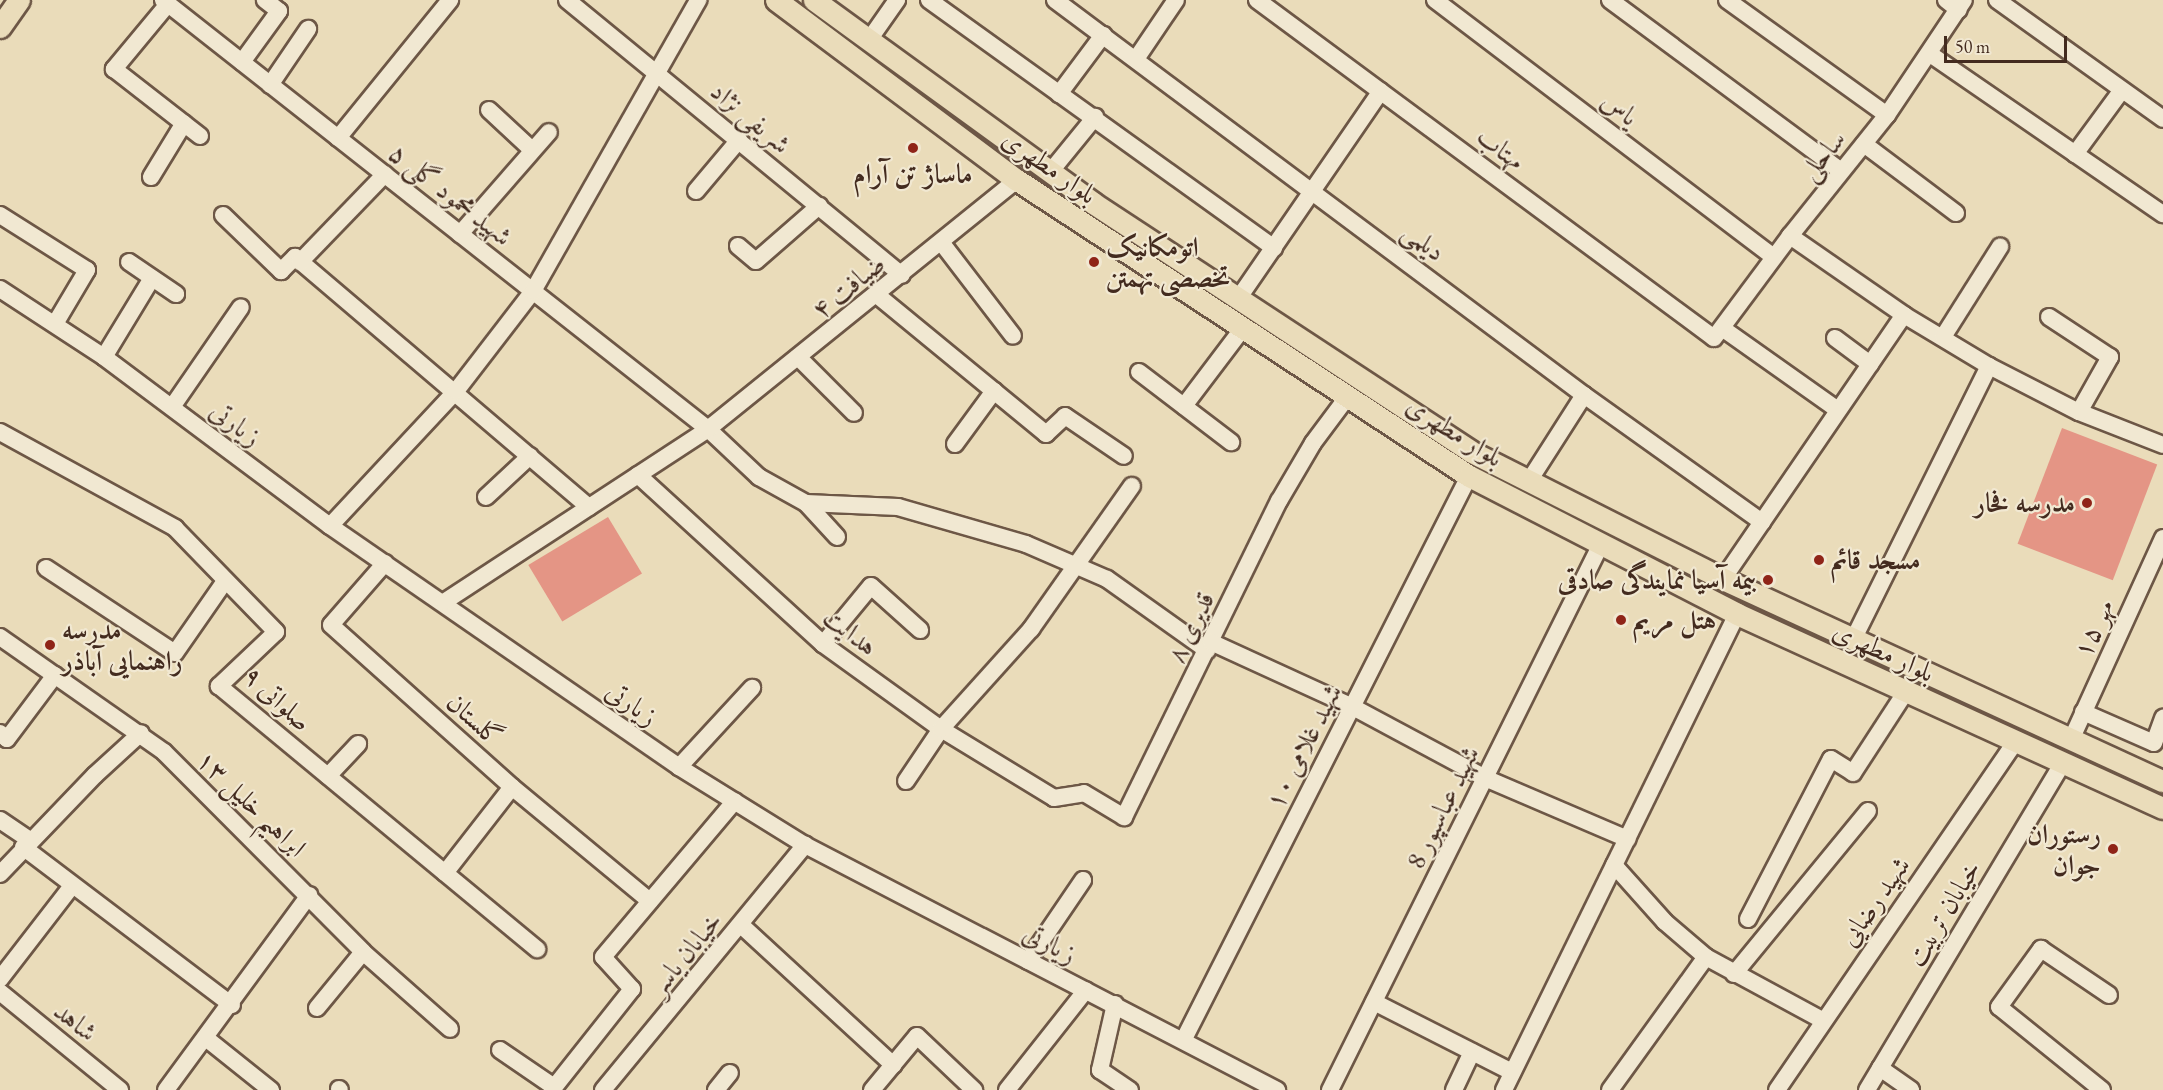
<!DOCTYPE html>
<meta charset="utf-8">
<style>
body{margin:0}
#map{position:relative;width:2163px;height:1090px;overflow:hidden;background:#eadcba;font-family:"EB Garamond",Amiri,serif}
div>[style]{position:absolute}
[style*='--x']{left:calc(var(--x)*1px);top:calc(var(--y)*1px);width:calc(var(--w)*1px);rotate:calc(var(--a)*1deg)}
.building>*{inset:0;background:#e49585;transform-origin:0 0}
.roads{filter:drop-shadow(2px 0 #6d5746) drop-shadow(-2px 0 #6d5746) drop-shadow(0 2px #6d5746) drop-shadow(0 -2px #6d5746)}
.minor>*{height:16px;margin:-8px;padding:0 8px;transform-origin:8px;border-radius:8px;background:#f1e8d2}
.major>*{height:21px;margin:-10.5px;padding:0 10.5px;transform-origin:10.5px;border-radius:10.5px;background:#eadcba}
.dots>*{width:16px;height:16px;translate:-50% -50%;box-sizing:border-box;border:3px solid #f1e8d2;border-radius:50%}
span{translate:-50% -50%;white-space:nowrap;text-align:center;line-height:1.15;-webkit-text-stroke:4.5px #f1e8d2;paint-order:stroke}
.street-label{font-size:27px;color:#432b1f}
.poi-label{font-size:27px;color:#432b1f;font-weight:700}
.left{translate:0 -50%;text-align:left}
.right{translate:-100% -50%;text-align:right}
.scale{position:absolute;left:1944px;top:36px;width:123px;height:27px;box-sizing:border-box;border:3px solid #432b1f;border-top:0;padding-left:8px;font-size:18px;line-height:21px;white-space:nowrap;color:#432b1f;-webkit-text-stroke:4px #f1e8d2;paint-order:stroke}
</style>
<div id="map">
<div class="building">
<div style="left:2062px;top:428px;width:102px;height:124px;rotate:21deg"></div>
<div style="left:608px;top:517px;width:66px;height:93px;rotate:59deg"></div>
</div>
<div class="roads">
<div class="minor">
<div style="--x:163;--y:0;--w:694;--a:38.21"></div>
<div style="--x:708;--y:429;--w:70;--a:43.3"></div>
<div style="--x:759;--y:477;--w:54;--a:29"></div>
<div style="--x:806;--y:503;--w:92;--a:2.5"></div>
<div style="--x:898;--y:507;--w:133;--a:16.1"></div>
<div style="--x:1026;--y:544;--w:88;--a:23.4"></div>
<div style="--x:1107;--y:579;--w:123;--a:35.4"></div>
<div style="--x:567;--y:0;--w:433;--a:39.4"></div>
<div style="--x:929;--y:0;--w:425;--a:35.7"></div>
<div style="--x:1055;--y:0;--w:660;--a:36.75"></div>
<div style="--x:1584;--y:395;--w:219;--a:35.5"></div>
<div style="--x:1257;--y:0;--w:568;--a:36.49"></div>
<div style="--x:1714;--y:338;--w:127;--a:-53.3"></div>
<div style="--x:1790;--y:236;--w:155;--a:-51.3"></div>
<div style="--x:1887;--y:115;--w:138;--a:-56.2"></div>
<div style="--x:1435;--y:0;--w:425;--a:37.2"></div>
<div style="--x:1610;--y:0;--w:287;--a:36.5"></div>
<div style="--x:1727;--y:0;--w:197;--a:35.7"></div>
<div style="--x:1946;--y:0;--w:16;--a:38"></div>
<div style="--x:1997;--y:0;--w:204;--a:35.6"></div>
<div style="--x:168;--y:4;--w:85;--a:129.7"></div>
<div style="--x:114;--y:69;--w:109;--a:37.9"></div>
<div style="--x:869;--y:40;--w:49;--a:-55"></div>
<div style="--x:1930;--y:54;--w:283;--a:34.5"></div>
<div style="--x:1136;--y:59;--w:71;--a:-55.9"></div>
<div style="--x:242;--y:62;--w:63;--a:-54"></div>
<div style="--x:279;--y:11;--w:18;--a:-142"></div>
<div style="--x:270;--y:85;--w:68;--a:-55.8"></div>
<div style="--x:1059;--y:94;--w:74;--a:-53.3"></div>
<div style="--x:489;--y:110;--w:59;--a:42.9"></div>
<div style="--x:338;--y:138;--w:178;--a:-50.9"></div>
<div style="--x:1864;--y:144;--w:115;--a:36.9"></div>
<div style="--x:2075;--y:154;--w:79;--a:-53.7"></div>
<div style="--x:1051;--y:171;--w:70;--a:-50.8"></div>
<div style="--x:151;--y:177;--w:63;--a:-58.6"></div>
<div style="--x:696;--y:191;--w:67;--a:-49.9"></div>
<div style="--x:0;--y:215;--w:103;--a:32.3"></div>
<div style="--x:87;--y:270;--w:63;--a:120.7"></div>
<div style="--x:223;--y:215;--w:81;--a:44"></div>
<div style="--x:281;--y:271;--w:20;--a:-45"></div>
<div style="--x:295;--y:257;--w:386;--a:40.4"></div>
<div style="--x:460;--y:234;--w:135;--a:-48.9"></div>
<div style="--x:1790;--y:236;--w:139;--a:34.7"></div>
<div style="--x:1904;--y:315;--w:99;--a:31"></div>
<div style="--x:1989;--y:366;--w:101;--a:27.1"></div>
<div style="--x:2079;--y:412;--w:90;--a:21.4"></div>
<div style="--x:941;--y:242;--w:118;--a:52.5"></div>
<div style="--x:738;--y:246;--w:23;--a:40"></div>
<div style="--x:756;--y:261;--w:84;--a:-41.1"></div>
<div style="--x:129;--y:262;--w:57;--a:34.2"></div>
<div style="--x:300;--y:262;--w:122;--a:-46"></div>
<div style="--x:0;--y:289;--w:124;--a:33.2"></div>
<div style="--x:104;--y:357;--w:282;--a:36.8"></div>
<div style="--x:330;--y:526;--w:424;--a:34.6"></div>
<div style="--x:679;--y:767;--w:148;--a:31.8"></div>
<div style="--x:805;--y:845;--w:532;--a:27.43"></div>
<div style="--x:877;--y:295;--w:219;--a:39.4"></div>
<div style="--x:1046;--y:434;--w:26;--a:-43"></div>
<div style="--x:1065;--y:416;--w:71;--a:34.1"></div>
<div style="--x:1238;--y:299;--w:252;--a:-55.5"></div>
<div style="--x:2049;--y:317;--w:73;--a:33.3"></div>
<div style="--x:2110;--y:357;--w:63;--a:119.4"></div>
<div style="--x:1722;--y:328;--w:142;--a:35.3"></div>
<div style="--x:1943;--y:337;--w:107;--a:-57.7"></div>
<div style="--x:1835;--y:338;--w:44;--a:36.6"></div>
<div style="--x:104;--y:357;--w:92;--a:-58.7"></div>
<div style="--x:798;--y:357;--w:79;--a:45"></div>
<div style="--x:1139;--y:372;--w:116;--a:37.3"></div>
<div style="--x:1184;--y:406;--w:98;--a:-52.9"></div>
<div style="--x:172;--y:407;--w:121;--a:-55.4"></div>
<div style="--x:0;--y:432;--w:200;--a:28.7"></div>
<div style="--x:175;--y:528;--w:145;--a:45.8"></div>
<div style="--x:276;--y:632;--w:79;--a:136.5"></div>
<div style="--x:219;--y:686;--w:413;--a:39.6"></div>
<div style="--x:955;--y:444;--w:66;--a:-53.7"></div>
<div style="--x:638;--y:475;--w:251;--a:42.4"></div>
<div style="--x:823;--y:644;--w:145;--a:35.8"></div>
<div style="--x:941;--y:729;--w:132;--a:31.4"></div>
<div style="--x:1054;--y:798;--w:30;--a:-9"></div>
<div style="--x:1084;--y:793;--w:47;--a:31"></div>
<div style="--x:1124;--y:817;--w:352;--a:-63.9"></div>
<div style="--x:1279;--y:501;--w:67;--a:-59.6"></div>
<div style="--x:1313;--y:443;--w:59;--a:-53.3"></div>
<div style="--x:1529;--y:481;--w:102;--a:-57.4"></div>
<div style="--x:486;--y:497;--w:60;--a:-43"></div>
<div style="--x:806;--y:503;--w:46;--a:47.6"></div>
<div style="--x:330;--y:526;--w:185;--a:-47"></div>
<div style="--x:456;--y:391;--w:126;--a:-52.4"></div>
<div style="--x:533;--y:291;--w:335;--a:-60.4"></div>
<div style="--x:385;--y:563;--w:82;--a:131.1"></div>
<div style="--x:331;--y:625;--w:243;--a:41.8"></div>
<div style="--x:512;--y:787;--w:179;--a:39.6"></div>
<div style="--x:46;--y:568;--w:154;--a:33.4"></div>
<div style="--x:175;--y:653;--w:88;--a:-55.2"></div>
<div style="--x:1723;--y:579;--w:320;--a:-55.6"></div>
<div style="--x:444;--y:602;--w:316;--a:-33.2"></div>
<div style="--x:708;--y:429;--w:397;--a:-38.9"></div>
<div style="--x:0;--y:637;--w:200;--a:35"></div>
<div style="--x:164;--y:752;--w:282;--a:45.1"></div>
<div style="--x:363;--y:952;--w:116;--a:41.5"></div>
<div style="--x:1853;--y:640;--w:306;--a:-63.6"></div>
<div style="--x:1211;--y:642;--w:154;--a:24.6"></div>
<div style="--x:1351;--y:706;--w:152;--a:28.2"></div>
<div style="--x:1485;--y:778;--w:155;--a:23.2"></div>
<div style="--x:823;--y:644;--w:75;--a:-50.4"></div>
<div style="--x:871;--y:586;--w:66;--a:41.9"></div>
<div style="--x:2083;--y:712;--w:77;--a:23.6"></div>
<div style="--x:2154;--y:743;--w:27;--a:-70"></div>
<div style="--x:0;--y:733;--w:9;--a:41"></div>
<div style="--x:7;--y:739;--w:80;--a:-53.1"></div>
<div style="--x:2071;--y:740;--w:222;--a:-65.5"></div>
<div style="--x:679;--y:767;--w:108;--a:-47.3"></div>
<div style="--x:328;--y:776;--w:44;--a:-46.8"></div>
<div style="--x:906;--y:781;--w:63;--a:-56.1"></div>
<div style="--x:941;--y:729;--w:135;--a:-48"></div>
<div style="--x:1031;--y:629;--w:175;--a:-54.8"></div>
<div style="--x:0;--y:820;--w:36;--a:34"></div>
<div style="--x:23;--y:847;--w:262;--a:37.1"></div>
<div style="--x:1614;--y:865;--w:76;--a:48.2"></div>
<div style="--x:1665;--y:922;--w:54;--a:40.5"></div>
<div style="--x:1706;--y:957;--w:132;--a:28.5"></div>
<div style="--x:445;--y:873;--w:109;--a:-52.1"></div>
<div style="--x:0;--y:874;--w:137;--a:-46.2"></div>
<div style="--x:95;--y:775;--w:62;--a:-42.4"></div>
<div style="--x:1748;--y:919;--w:180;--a:-62.6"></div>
<div style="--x:1831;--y:759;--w:26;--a:32"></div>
<div style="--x:1853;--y:773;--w:95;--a:-57"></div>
<div style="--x:741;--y:925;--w:207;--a:42.6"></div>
<div style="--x:1028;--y:961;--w:98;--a:-55.8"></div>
<div style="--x:1734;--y:974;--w:211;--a:-50.6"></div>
<div style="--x:0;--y:979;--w:118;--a:-52.3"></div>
<div style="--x:0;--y:992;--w:155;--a:39.2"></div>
<div style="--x:1374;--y:1002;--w:155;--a:26.9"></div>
<div style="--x:1115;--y:1004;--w:68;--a:102.8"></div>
<div style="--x:1100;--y:1070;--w:36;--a:34"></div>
<div style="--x:317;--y:1008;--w:72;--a:-50.6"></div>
<div style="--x:207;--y:1039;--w:82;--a:38.6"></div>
<div style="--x:1184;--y:1039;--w:631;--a:-63.15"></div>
<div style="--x:500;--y:1050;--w:65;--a:34.4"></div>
<div style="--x:1880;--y:1068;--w:38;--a:35"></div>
<div style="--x:339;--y:1089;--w:1;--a:45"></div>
<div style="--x:166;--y:1090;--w:242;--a:-53.7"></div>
<div style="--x:552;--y:1090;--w:129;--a:-51.6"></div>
<div style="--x:632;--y:989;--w:43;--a:-132.2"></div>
<div style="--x:603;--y:957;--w:204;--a:-49.8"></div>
<div style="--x:603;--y:1090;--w:318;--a:-50.5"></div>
<div style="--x:716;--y:1090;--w:22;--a:-51"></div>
<div style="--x:872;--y:1090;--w:70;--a:-50.2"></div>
<div style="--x:917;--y:1036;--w:79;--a:43.5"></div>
<div style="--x:1007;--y:1090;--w:127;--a:-51.7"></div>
<div style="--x:1330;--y:1090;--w:607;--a:-63.6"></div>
<div style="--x:1454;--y:1090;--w:42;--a:-64.7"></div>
<div style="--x:1504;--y:1090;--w:530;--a:-63.92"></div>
<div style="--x:1610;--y:1090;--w:164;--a:-54.2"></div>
<div style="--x:1777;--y:1090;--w:422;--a:-55.6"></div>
<div style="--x:1867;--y:1090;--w:381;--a:-59.1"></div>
<div style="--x:2102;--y:1090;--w:132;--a:-141.1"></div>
<div style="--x:1999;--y:1007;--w:72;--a:-54.1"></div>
<div style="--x:2041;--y:949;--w:82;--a:34.1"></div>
</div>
<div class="major">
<div style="--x:776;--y:0;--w:301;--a:36.8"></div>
<div style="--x:1017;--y:180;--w:540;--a:33.22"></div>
<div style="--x:1469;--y:476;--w:301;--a:27.2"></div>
<div style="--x:1737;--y:614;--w:468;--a:24.5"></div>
<div style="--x:814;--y:0;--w:345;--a:36"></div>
<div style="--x:1093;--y:203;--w:451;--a:33.3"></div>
<div style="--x:1470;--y:451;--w:284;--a:26.8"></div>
<div style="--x:1723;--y:579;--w:484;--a:24.7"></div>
<div style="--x:0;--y:27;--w:33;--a:-55"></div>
</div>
</div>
<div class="dots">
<div style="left:913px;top:148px;background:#8f2418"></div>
<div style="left:1094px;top:262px;background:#8f2418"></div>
<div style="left:2087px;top:503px;background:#8f2418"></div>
<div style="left:1819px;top:560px;background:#8f2418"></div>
<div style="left:1768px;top:580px;background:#8f2418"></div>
<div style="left:1621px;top:620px;background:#8f2418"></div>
<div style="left:50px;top:645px;background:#8f2418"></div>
<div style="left:2113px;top:849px;background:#8f2418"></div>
</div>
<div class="street-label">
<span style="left:1620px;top:108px;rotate:37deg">یاس</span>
<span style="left:751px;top:117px;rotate:40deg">شریفی نژاد</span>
<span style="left:1501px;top:148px;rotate:37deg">مهتاب</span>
<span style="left:1822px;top:155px;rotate:-51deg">ساحلی</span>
<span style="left:1050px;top:166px;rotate:35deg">بلوار مطهری</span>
<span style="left:451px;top:194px;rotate:38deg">شهید محمود گلی ۵</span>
<span style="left:1424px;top:241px;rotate:37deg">دیلمی</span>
<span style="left:848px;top:286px;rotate:-39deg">ضیافت ۴</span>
<span style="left:236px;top:423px;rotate:37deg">زیارتی</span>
<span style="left:1455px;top:431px;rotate:32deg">بلوار مطهری</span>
<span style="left:1190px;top:627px;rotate:-64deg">قدیری ۸</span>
<span style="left:2093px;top:628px;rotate:-65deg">مهر ۱۵</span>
<span style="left:851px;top:631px;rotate:38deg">هدایت</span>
<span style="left:1884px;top:651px;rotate:25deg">بلوار مطهری</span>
<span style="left:278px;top:698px;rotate:43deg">صلواتی ۹</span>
<span style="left:632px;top:703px;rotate:35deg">زیارتی</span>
<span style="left:475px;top:719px;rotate:42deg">گلستان</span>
<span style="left:1303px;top:746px;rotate:-63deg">شهید غلامی ۱۰</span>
<span style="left:252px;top:803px;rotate:44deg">ابراهیم خلیل ۱۳</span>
<span style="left:1442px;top:807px;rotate:-64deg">شهید عباسپور 8</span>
<span style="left:1874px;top:901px;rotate:-55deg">شهید رضایی</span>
<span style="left:1943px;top:913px;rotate:-59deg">خیابان تربیت</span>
<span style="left:1050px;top:943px;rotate:27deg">زیارتی</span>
<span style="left:685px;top:953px;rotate:-51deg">خیابان یاسر</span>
<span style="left:76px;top:1021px;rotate:39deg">شاهد</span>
</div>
<div class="poi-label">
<span style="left:913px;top:174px">ماساژ تن آرام</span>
<span class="left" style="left:1106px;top:262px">اتومکانیک<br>تخصصی تهمتن</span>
<span class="right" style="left:2075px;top:503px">مدرسه فخار</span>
<span class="left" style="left:1831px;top:560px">مسجد قائم</span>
<span class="right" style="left:1756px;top:580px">بیمه آسیا نمایندگی صادقی</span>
<span class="left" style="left:1633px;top:620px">هتل مریم</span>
<span class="left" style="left:62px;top:645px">مدرسه<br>راهنمایی آباذر</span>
<span class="right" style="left:2101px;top:849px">رستوران<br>جوان</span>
</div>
<div class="scale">50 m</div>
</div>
